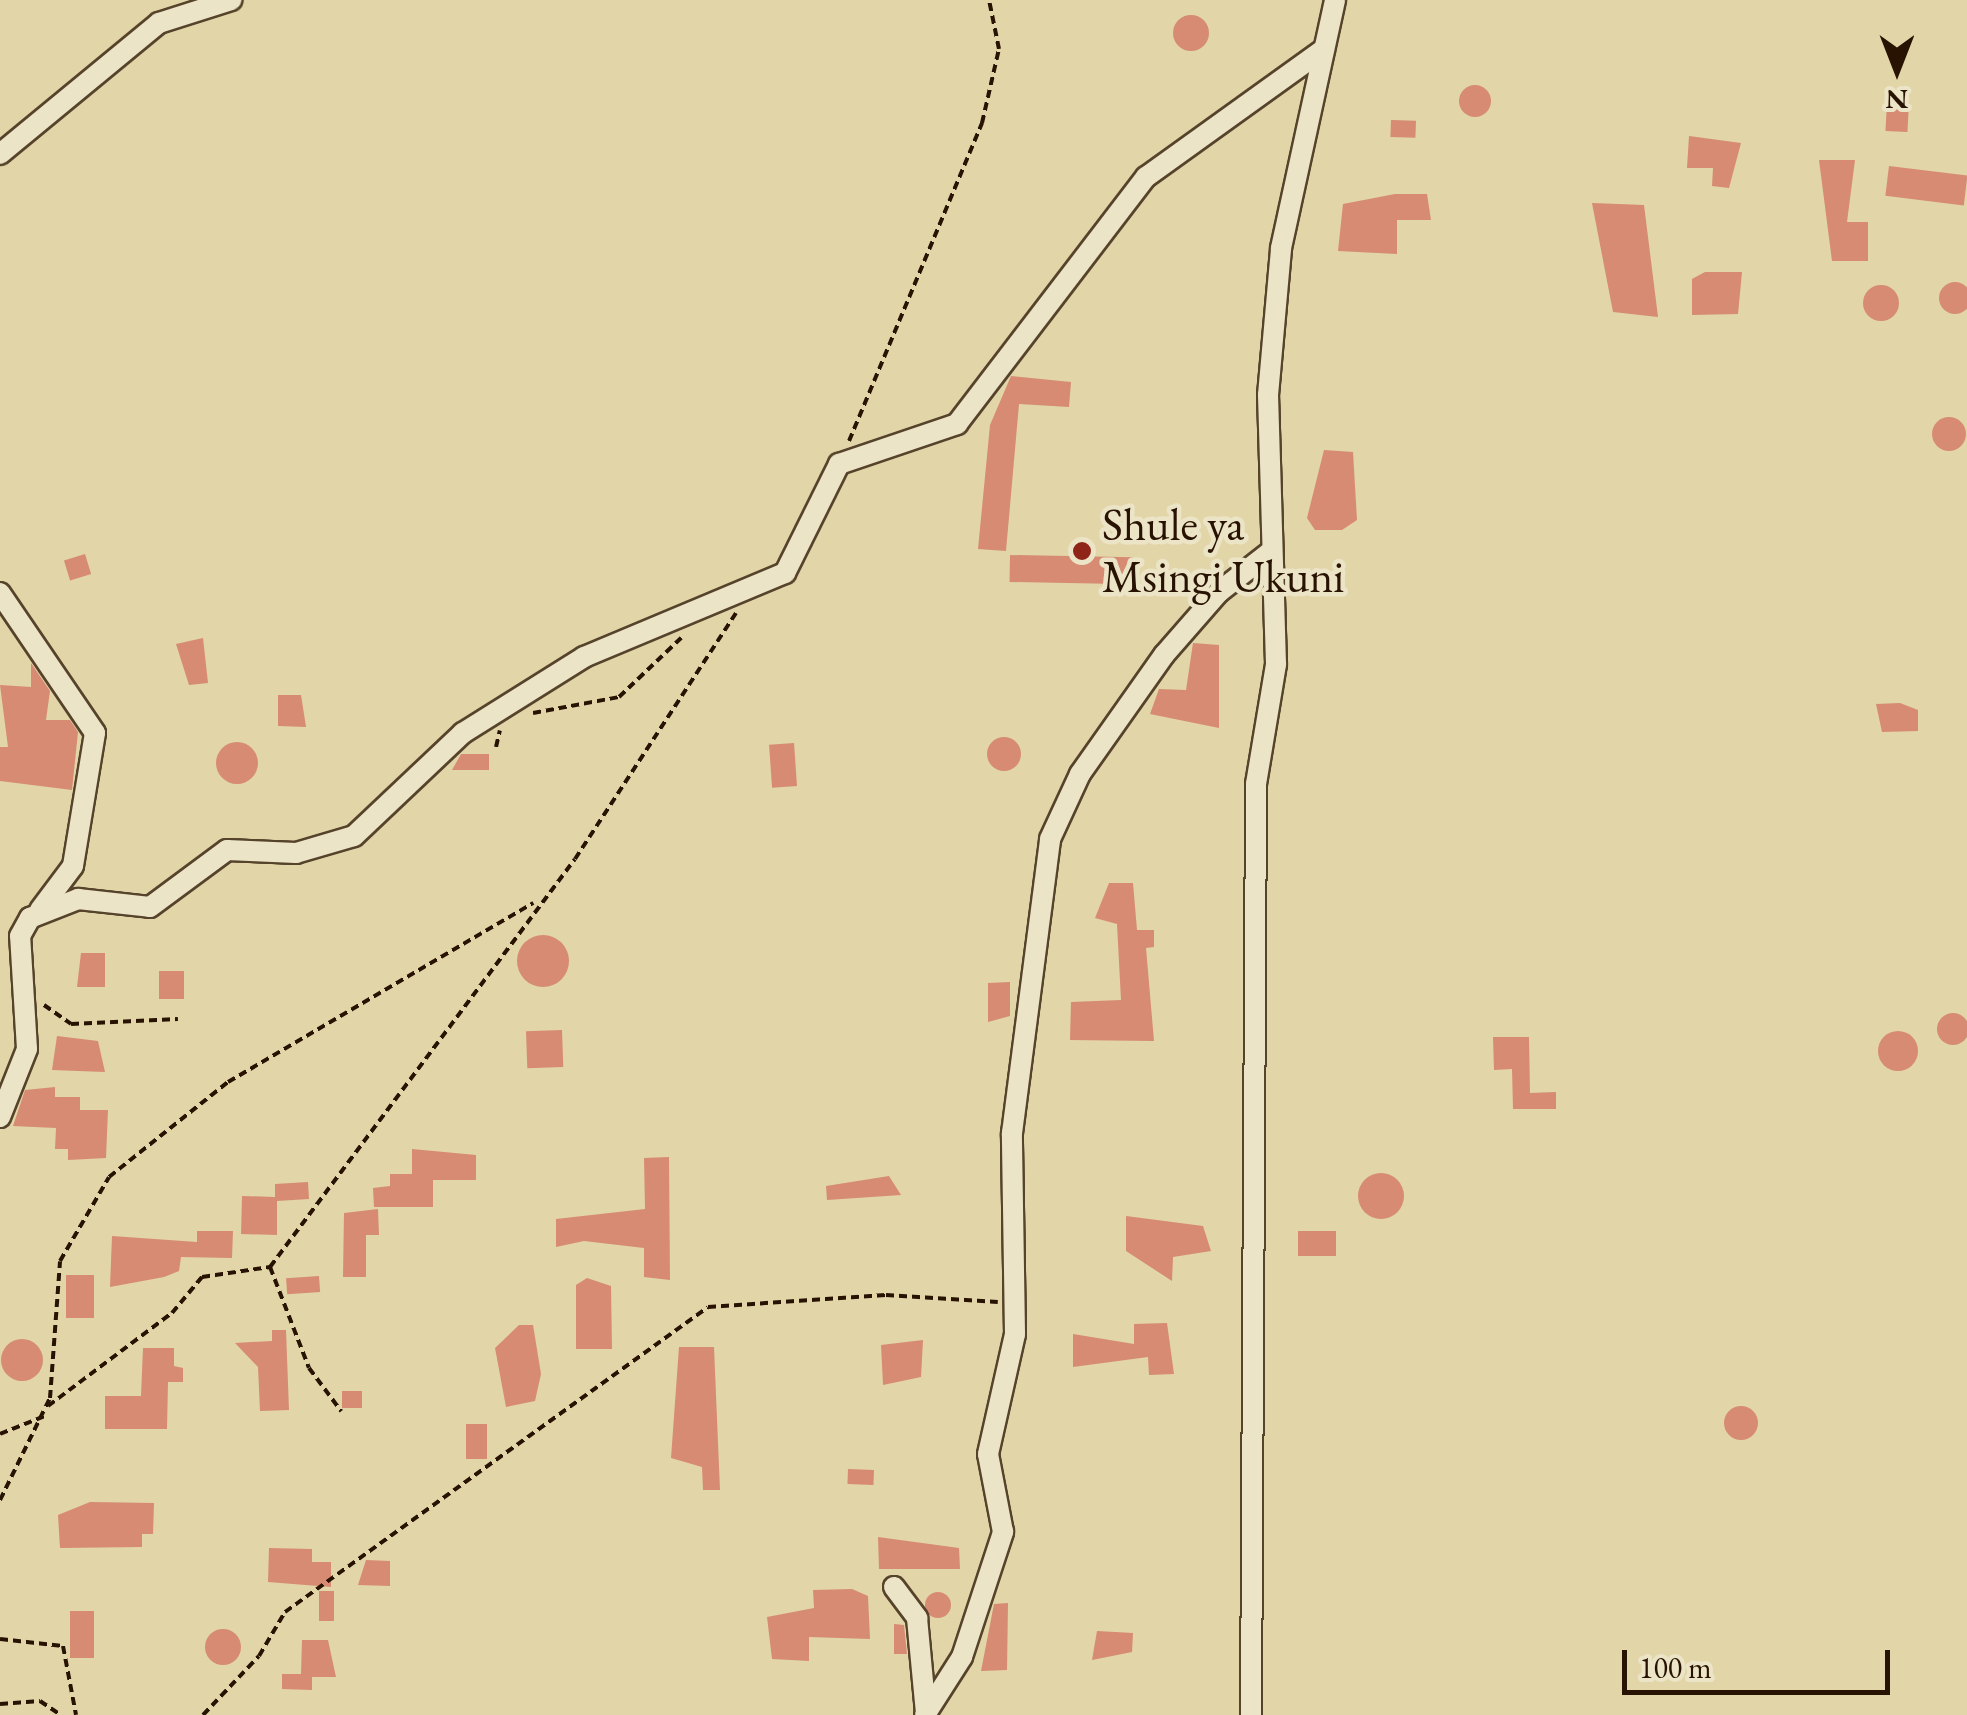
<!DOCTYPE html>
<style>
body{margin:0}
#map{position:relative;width:1967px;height:1715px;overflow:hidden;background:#e2d5a8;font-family:"EB Garamond",serif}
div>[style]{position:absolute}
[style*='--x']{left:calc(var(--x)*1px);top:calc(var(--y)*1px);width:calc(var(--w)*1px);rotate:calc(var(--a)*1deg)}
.building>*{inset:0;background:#d68b72;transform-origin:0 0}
.round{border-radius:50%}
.path>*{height:4px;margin-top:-2px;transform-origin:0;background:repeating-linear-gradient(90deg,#281201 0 8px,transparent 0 13px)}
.roads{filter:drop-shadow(2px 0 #56432b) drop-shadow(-2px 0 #56432b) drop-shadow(0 2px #56432b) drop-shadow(0 -2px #56432b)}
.street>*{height:20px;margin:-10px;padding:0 10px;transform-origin:10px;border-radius:10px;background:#ece4c6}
.dots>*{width:28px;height:28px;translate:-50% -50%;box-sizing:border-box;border:5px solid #ece4c6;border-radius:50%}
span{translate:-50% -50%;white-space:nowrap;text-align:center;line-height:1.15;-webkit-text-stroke:9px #ece4c6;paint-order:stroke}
.poi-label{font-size:45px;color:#281201}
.left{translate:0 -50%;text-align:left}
.north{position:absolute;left:1847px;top:20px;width:100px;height:100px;-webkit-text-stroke:8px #ece4c6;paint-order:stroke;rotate:180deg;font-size:28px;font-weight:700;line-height:40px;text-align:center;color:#281201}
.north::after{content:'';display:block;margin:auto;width:35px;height:45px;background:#281201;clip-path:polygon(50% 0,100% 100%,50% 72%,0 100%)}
.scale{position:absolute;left:1622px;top:1650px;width:268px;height:45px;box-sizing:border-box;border:5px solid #281201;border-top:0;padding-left:12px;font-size:30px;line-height:35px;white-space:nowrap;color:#281201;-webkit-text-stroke:8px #ece4c6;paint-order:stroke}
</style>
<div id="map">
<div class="building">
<div class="round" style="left:1173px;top:15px;width:36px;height:36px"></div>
<div class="round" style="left:1459px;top:85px;width:32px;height:32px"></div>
<div style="left:1887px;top:102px;width:22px;height:29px;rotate:3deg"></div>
<div style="left:1391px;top:120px;width:25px;height:17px;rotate:2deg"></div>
<div style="clip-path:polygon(1689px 136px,1741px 143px,1729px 188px,1712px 186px,1713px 168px,1687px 168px)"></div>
<div style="clip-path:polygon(1819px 160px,1855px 160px,1847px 222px,1868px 222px,1868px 261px,1832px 261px)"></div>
<div style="left:1889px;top:166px;width:79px;height:30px;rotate:7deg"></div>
<div style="clip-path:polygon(1395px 194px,1427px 194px,1431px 220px,1397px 220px,1397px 254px,1338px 251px,1343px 204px)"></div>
<div style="clip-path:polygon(1592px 203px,1644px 205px,1658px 317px,1613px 312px)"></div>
<div style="clip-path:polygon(1705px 272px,1742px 272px,1738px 314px,1692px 315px,1692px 279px)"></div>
<div class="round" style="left:1939px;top:282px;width:32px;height:32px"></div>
<div class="round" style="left:1863px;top:285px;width:36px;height:36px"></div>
<div style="clip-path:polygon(1011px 376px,1071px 382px,1069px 407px,1019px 404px,1006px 551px,978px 549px,990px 425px)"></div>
<div class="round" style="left:1932px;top:417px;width:34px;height:34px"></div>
<div style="clip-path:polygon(1324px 450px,1353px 452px,1357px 520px,1342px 530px,1315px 530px,1307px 518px)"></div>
<div style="left:85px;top:554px;width:21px;height:22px;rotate:73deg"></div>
<div style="left:1010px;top:555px;width:123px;height:27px;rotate:1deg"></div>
<div style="clip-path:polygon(203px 638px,208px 683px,189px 685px,176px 644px)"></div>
<div style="clip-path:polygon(1193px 643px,1219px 645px,1219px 728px,1150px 714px,1159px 689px,1186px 690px)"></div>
<div style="clip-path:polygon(31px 663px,50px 691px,46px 720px,70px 720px,78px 732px,72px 790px,0 781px,0 747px,8px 747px,0 685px,31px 687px)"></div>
<div style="clip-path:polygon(278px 695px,301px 695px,306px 727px,278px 726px)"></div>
<div style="clip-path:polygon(1900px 703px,1918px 710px,1918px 731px,1882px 732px,1876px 704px)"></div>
<div class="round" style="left:987px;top:737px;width:34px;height:34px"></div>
<div class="round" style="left:216px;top:742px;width:42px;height:42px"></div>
<div style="left:794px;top:743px;width:43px;height:25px;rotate:86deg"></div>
<div style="clip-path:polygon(461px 754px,489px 754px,489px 770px,452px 770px)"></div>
<div style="clip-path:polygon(1109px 883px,1133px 883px,1137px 930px,1154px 930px,1154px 947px,1146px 948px,1154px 1041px,1070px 1040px,1071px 1002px,1121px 1000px,1117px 924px,1095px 918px)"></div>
<div class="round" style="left:517px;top:935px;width:52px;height:52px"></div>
<div style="clip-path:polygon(81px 953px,105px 953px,105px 987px,77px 987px)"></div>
<div style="left:159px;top:971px;width:25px;height:28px"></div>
<div style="clip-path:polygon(1010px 982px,1010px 1016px,988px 1022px,988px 983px)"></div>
<div class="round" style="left:1937px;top:1013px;width:32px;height:32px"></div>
<div style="left:562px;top:1030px;width:37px;height:36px;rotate:88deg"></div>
<div class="round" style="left:1878px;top:1031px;width:40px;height:40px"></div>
<div style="clip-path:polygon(57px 1036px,98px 1041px,105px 1072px,52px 1070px)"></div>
<div style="clip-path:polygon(1493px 1037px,1529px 1037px,1530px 1093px,1556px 1092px,1556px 1109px,1513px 1109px,1512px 1069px,1494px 1070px)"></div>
<div style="clip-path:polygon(55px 1087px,55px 1097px,80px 1097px,80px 1110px,108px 1110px,106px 1158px,68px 1160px,68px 1149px,55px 1149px,56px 1128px,13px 1126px,25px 1090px)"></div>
<div style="clip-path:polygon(412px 1149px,476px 1155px,476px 1180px,433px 1180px,433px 1207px,374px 1207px,373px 1188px,390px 1186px,390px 1174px,412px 1174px)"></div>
<div style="clip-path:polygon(669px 1157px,670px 1280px,644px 1277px,644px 1248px,584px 1241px,556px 1247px,556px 1219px,645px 1209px,644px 1158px)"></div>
<div class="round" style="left:1358px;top:1173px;width:46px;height:46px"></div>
<div style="clip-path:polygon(889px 1176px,901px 1195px,827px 1200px,826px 1186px)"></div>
<div style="clip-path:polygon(308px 1182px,309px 1199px,277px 1201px,277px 1235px,241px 1234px,242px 1196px,275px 1197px,275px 1184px)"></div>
<div style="clip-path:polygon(378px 1209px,379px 1235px,366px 1235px,366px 1277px,343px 1277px,344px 1213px)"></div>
<div style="clip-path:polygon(1126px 1216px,1203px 1226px,1211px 1251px,1173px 1257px,1172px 1281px,1126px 1251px)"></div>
<div style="clip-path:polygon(197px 1231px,233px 1231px,232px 1258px,181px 1257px,179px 1271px,164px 1277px,110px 1287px,112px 1236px,197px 1242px)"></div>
<div style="left:1298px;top:1231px;width:38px;height:25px"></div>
<div style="left:66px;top:1275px;width:28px;height:43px"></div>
<div style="left:319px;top:1276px;width:16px;height:33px;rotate:86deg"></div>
<div style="clip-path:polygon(587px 1278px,611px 1286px,612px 1349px,576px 1349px,576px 1285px)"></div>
<div style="clip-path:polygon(1167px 1323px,1174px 1374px,1149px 1375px,1148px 1357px,1073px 1367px,1073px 1334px,1134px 1344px,1134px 1324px)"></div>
<div style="clip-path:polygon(519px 1325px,533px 1325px,541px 1374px,535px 1401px,506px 1407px,495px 1348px)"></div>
<div style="clip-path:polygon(272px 1330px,286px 1330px,289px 1410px,260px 1411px,258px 1367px,235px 1343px,272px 1341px)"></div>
<div class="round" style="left:1px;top:1339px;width:42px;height:42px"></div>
<div style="clip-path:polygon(923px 1340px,921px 1377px,883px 1385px,881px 1345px)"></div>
<div style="clip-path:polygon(679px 1347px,714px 1347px,720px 1490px,703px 1490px,702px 1467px,671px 1458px)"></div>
<div style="clip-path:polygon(143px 1348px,174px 1348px,174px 1366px,183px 1368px,183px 1382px,168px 1382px,167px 1429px,105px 1429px,105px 1396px,141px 1396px)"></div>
<div style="left:362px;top:1391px;width:17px;height:20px;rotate:90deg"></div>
<div class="round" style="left:1724px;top:1406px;width:34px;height:34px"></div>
<div style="left:466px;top:1424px;width:21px;height:35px"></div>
<div style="left:848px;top:1469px;width:26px;height:15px;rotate:2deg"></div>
<div style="clip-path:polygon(90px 1502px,154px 1503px,153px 1534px,142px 1534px,142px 1547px,60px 1548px,58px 1515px)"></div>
<div style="clip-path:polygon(878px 1537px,959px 1548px,960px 1569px,879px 1569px)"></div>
<div style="clip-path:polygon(269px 1548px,312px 1549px,312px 1562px,331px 1562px,331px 1587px,268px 1582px)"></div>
<div style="clip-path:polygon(366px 1560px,390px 1561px,390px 1586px,358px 1585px)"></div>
<div style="clip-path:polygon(852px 1589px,868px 1596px,870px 1639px,809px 1637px,809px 1661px,772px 1659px,767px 1617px,814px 1608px,813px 1590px)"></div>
<div style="left:319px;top:1591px;width:15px;height:30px"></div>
<div class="round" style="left:925px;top:1592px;width:26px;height:26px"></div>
<div style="clip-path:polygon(1008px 1603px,1007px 1670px,981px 1671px,994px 1604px)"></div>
<div style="left:70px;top:1611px;width:24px;height:47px"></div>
<div style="clip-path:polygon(894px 1624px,904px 1625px,907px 1654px,894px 1654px)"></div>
<div class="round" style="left:205px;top:1629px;width:36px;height:36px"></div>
<div style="clip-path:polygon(1097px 1631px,1133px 1633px,1132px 1652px,1092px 1660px)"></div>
<div style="clip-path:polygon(302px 1640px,328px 1640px,336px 1677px,312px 1677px,312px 1690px,282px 1689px,282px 1674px,301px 1674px)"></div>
</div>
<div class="path">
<div style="--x:849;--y:441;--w:345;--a:-67.3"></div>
<div style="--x:982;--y:123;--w:76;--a:-77.1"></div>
<div style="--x:999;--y:49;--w:50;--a:-101.5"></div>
<div style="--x:533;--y:713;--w:87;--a:-10.5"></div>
<div style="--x:619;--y:697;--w:86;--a:-43.6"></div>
<div style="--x:496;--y:747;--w:17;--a:-77"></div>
<div style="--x:44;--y:1005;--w:33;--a:35"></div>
<div style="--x:71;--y:1024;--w:107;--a:-2.7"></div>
<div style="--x:270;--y:1267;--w:108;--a:68.9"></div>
<div style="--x:309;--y:1368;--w:54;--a:53.3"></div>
<div style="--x:48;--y:1406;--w:155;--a:-36.9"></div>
<div style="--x:172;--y:1313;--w:47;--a:-50.2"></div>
<div style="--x:202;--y:1277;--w:69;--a:-8.4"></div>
<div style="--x:270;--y:1267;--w:509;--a:-53.22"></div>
<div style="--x:575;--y:859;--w:294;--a:-56.8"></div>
<div style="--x:0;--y:1434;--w:48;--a:-21.8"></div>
<div style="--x:0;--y:1500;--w:114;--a:-63.9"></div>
<div style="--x:50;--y:1398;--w:137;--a:-85.8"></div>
<div style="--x:60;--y:1261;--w:97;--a:-59.7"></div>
<div style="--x:109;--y:1177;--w:152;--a:-38.6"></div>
<div style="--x:228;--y:1082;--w:354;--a:-30.4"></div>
<div style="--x:0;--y:1639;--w:63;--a:6.3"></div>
<div style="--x:63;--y:1646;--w:70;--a:79.3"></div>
<div style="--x:0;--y:1704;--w:40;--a:-4.3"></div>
<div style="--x:40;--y:1701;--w:25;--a:34"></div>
<div style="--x:203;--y:1715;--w:81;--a:-46.5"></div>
<div style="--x:259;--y:1656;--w:51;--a:-59.4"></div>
<div style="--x:285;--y:1612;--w:521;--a:-35.79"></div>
<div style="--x:708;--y:1307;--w:178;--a:-3.9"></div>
<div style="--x:886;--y:1295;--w:112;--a:3.6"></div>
</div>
<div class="roads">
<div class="street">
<div style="--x:0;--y:154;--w:206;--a:-39.5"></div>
<div style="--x:159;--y:23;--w:76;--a:-17.7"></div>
<div style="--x:0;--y:593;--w:169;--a:55.8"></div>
<div style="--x:95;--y:733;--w:135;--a:99.4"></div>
<div style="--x:73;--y:866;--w:55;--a:126.9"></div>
<div style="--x:0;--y:1117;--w:73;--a:-68.3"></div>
<div style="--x:27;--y:1049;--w:113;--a:-93.5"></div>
<div style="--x:20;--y:936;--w:21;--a:-61"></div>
<div style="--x:30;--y:918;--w:52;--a:-21.6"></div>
<div style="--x:78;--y:899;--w:72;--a:6.3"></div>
<div style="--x:150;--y:907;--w:96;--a:-36.5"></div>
<div style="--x:227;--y:850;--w:69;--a:2.5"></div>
<div style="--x:296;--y:853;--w:60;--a:-16.3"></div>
<div style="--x:354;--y:836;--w:150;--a:-43.4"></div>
<div style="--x:463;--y:733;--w:143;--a:-32.1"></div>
<div style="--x:584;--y:657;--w:218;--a:-22.7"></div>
<div style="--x:785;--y:573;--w:122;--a:-63.6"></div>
<div style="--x:839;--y:464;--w:125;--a:-18.7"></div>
<div style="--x:957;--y:424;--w:311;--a:-52.6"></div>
<div style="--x:1146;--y:177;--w:219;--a:-35.7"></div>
<div style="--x:894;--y:1587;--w:39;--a:53"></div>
<div style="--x:917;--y:1618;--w:96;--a:84.6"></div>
<div style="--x:925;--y:1715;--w:69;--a:-57.5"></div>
<div style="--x:962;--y:1657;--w:132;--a:-71.8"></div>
<div style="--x:1003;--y:1532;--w:79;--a:-100.9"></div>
<div style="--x:988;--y:1454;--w:123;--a:-77.3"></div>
<div style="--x:1015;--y:1334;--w:201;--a:-90.9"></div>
<div style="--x:1012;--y:1133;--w:296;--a:-82.6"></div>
<div style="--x:1050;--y:839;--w:72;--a:-65.2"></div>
<div style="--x:1080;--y:774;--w:146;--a:-54.8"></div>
<div style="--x:1164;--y:655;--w:84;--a:-48.9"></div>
<div style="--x:1219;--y:592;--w:63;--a:-38"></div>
<div style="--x:1251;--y:1715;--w:931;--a:-89.69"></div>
<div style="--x:1256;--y:784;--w:122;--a:-80.5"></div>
<div style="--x:1276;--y:664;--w:269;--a:-91.7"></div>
<div style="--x:1268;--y:395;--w:148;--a:-84.9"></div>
<div style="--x:1281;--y:248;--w:254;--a:-77.7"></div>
</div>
</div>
<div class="dots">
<div style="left:1082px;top:551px;background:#8f2418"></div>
</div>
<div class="poi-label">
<span class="left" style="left:1102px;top:551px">Shule ya<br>Msingi Ukuni</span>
</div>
<div class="north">N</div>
<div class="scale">100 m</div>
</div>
